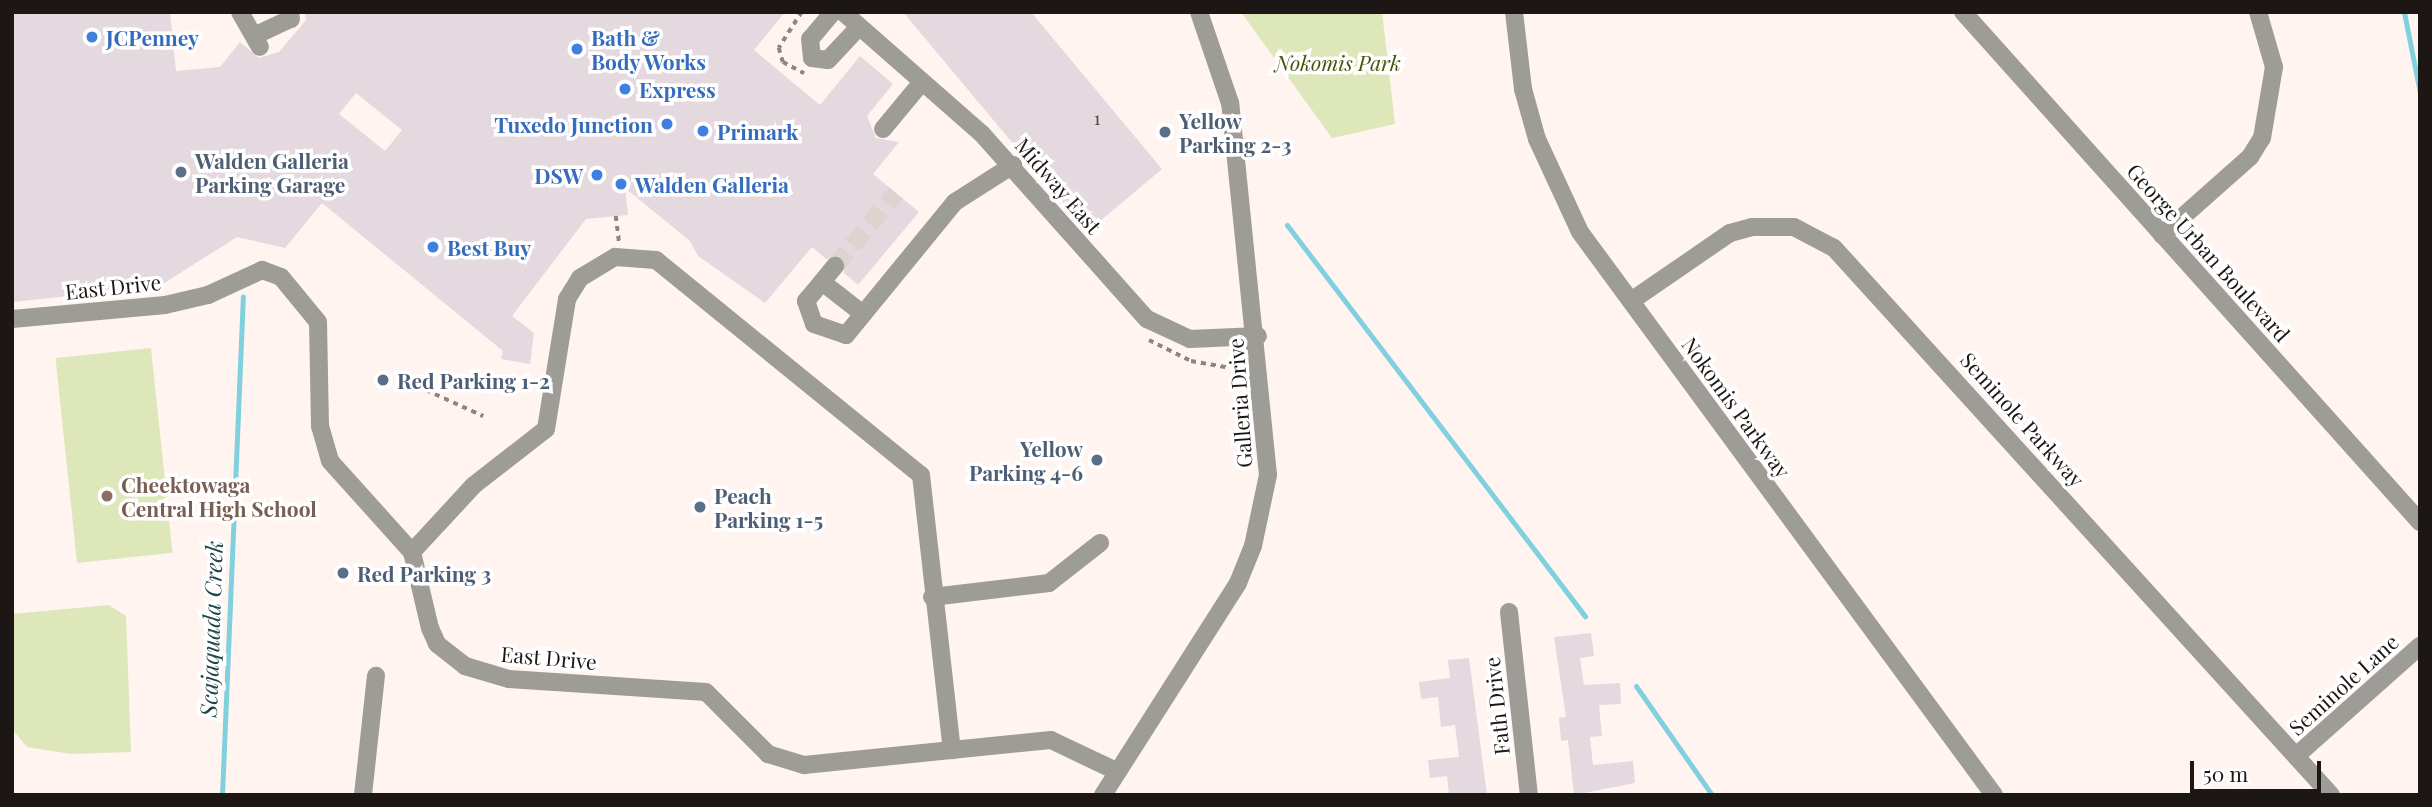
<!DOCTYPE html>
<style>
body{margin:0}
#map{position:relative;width:2432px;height:807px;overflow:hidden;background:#fff4f0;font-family:"Playfair Display",serif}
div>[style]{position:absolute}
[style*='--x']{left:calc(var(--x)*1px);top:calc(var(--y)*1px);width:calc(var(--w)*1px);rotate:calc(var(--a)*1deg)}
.green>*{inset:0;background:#dde7b9;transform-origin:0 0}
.stream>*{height:5px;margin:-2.5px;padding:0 2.5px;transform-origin:2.5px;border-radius:2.5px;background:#81d0de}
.building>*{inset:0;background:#e5d9e0}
.minor-tunnel>*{height:18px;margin-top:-9px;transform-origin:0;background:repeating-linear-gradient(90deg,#ddd3cf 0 18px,transparent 0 27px)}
.path>*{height:3.5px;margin-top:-1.75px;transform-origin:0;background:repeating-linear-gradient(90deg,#8d8582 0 5px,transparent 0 10px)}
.minor>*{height:18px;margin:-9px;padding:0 9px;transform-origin:9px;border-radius:9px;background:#9e9c97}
.dots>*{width:19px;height:19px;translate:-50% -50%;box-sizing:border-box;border:4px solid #fff;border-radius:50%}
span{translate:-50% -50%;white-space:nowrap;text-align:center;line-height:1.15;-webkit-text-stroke:7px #fff;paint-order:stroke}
.number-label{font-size:18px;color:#4e4848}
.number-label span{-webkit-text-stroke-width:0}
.shop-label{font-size:21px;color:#366cbe;font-weight:700}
.left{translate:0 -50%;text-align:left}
.right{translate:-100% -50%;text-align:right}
.park-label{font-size:21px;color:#49520e;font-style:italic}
.service-label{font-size:21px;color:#4e5e75;font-weight:700}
.street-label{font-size:21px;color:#1c1715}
.education-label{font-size:21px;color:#785e54;font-weight:700}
.water-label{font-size:23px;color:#1e4349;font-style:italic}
.frame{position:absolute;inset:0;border:14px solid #1c1715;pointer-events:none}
.scale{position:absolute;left:2190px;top:761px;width:131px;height:32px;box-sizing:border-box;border:4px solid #1c1715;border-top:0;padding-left:9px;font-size:21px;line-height:24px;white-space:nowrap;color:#1c1715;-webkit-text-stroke:5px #fff;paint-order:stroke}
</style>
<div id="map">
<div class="green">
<div style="clip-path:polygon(1241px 12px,1382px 12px,1395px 124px,1332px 138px)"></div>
<div style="left:151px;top:348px;width:206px;height:96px;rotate:84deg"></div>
<div style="clip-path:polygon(109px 605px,126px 616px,131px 752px,71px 754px,27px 747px,12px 729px,12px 614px)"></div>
</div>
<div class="stream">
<div style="--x:2404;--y:12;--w:83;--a:78.8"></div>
<div style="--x:1287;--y:225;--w:492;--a:52.7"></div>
<div style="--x:1636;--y:686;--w:133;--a:55.1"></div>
<div style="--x:222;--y:795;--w:499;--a:-87.6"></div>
</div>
<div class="building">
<div style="clip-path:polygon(evenodd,12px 12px,170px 12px,176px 71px,220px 67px,240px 42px,259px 58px,279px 52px,306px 20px,305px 12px,785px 12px,754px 50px,820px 105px,860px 56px,893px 84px,867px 116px,876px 138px,899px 142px,873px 174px,919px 212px,858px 285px,844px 273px,843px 258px,826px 259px,812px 247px,765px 303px,698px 256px,690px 241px,625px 188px,628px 215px,586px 219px,512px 316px,534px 333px,530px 364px,501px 359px,503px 351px,322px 203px,285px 248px,237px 237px,158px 287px,12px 302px,12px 12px,356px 93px,402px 130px,385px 151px,339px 114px,356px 93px)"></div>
<div style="clip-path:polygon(903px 12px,1031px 12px,1162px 169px,1087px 232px)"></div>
<div style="clip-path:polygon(1591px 633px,1594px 656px,1580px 658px,1584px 685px,1620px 683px,1621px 704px,1599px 705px,1602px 736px,1590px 737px,1593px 765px,1633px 761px,1635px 783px,1574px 795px,1568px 740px,1561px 741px,1559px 718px,1566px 717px,1554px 637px)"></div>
<div style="clip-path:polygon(1469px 658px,1487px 795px,1449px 795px,1447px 776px,1430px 778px,1428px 760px,1459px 757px,1455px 725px,1441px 727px,1438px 697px,1421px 699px,1419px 682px,1450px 678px,1448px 660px)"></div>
</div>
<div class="minor-tunnel">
<div style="--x:835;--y:266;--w:95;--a:-50.1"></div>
</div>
<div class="path">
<div style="--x:802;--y:12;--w:43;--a:122.6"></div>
<div style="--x:779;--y:48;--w:15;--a:74"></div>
<div style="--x:783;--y:62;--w:24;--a:28"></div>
<div style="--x:616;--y:216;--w:26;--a:83"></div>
<div style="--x:1149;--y:340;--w:47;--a:26.6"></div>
<div style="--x:1191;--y:361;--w:39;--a:10"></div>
<div style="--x:426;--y:390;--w:63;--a:24.5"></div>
</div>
<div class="minor">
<div style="--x:240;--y:12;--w:40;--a:60.3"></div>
<div style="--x:833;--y:12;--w:35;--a:130"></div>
<div style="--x:810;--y:39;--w:19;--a:84"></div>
<div style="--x:812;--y:58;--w:16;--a:7"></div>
<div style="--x:828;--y:60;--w:45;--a:-46.8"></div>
<div style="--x:843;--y:12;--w:185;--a:41.3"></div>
<div style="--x:982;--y:134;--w:248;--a:48.3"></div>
<div style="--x:1147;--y:319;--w:47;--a:24.9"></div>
<div style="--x:1190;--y:339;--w:68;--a:-2.5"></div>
<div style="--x:1514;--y:12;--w:78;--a:83.3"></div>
<div style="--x:1523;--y:89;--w:52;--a:74.4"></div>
<div style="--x:1537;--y:139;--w:102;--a:65.2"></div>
<div style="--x:1580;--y:232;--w:699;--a:53.67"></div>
<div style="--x:1963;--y:12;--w:685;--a:48.14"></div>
<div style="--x:256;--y:35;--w:38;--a:-25"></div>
<div style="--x:291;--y:19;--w:7;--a:-98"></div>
<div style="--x:883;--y:129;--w:61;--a:-50.3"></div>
<div style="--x:2162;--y:235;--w:118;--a:-41.6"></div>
<div style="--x:2250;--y:157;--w:22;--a:-58"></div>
<div style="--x:2262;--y:138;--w:72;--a:-80.4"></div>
<div style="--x:2274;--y:67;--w:57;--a:-106.2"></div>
<div style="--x:822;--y:282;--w:21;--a:-51"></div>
<div style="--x:1631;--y:301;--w:120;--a:-34.5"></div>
<div style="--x:1730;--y:233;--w:23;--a:-15"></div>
<div style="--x:1752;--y:227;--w:42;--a:0"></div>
<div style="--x:1794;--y:227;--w:45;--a:27.7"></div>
<div style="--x:1834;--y:248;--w:739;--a:47.74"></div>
<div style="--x:863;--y:314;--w:52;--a:-142"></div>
<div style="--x:822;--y:282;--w:25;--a:130"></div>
<div style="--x:806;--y:301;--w:24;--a:71"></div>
<div style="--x:814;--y:324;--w:34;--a:19"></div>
<div style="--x:846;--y:335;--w:172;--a:-50.7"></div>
<div style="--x:955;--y:202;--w:69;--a:-32.5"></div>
<div style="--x:12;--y:319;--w:154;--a:-5.2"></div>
<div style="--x:165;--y:305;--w:44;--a:-13.1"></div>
<div style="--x:208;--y:295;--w:60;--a:-24.8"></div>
<div style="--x:262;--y:270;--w:20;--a:20"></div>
<div style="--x:281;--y:277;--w:58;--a:50.6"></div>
<div style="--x:318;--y:322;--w:104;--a:88.9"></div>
<div style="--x:320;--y:426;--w:36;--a:74"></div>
<div style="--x:330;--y:461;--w:122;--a:48"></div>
<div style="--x:412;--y:552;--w:78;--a:76.7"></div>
<div style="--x:430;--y:628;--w:17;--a:66"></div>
<div style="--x:437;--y:644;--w:36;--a:38"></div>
<div style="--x:465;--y:666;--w:46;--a:16.5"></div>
<div style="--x:509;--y:679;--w:197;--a:3.8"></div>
<div style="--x:706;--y:692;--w:88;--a:45"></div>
<div style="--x:768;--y:754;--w:38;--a:17"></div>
<div style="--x:804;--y:765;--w:248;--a:-5.8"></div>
<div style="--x:1051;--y:740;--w:72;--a:25.5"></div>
<div style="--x:412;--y:552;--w:91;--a:-47.2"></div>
<div style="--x:474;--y:485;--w:91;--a:-37.9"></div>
<div style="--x:546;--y:429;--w:132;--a:-80.8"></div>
<div style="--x:567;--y:299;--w:25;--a:-58"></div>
<div style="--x:580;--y:278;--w:41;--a:-31"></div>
<div style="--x:615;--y:257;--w:41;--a:4.2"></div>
<div style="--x:656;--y:260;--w:341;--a:39.1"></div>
<div style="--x:921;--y:475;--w:277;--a:83.6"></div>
<div style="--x:932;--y:597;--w:118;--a:-6.8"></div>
<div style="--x:1049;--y:583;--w:65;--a:-38.1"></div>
<div style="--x:1509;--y:612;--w:184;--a:83.8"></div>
<div style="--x:2296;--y:756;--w:166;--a:-41.6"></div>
<div style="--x:363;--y:795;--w:120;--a:-83.8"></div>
<div style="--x:1103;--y:795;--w:251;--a:-57.5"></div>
<div style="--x:1238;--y:583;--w:40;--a:-68"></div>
<div style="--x:1253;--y:546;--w:73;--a:-78.1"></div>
<div style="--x:1268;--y:475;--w:374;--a:-95.8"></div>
<div style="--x:1230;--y:103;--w:96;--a:-108.8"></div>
</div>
<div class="dots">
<div style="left:92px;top:37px;background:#3f7fe0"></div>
<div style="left:577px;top:49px;background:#3f7fe0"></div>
<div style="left:625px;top:89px;background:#3f7fe0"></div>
<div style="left:667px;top:124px;background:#3f7fe0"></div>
<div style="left:703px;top:131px;background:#3f7fe0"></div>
<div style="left:1165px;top:132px;background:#5c6f8a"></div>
<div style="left:181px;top:172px;background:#5c6f8a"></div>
<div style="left:597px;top:175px;background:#3f7fe0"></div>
<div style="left:621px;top:184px;background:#3f7fe0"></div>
<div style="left:433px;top:247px;background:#3f7fe0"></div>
<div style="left:383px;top:380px;background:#5c6f8a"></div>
<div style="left:1097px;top:460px;background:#5c6f8a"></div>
<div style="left:107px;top:496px;background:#8d6e63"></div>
<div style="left:700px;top:507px;background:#5c6f8a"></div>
<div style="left:343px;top:573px;background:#5c6f8a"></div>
</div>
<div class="number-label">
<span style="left:1097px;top:118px">1</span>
</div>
<div class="shop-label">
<span class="left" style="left:106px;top:37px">JCPenney</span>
<span class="left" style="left:591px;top:49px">Bath &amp;<br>Body Works</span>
<span class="left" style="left:639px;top:89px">Express</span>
<span class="right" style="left:653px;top:124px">Tuxedo Junction</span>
<span class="left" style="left:717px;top:131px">Primark</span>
<span class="right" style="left:583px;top:175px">DSW</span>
<span class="left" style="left:635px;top:184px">Walden Galleria</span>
<span class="left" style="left:447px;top:247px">Best Buy</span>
</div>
<div class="park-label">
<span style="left:1338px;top:62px">Nokomis Park</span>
</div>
<div class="service-label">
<span class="left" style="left:1179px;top:132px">Yellow<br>Parking 2-3</span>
<span class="left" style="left:195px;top:172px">Walden Galleria<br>Parking Garage</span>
<span class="left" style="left:397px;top:380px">Red Parking 1-2</span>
<span class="right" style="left:1083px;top:460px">Yellow<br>Parking 4-6</span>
<span class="left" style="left:714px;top:507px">Peach<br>Parking 1-5</span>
<span class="left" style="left:357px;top:573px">Red Parking 3</span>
</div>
<div class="street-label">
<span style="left:1059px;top:185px;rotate:49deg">Midway East</span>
<span style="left:2209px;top:252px;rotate:48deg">George Urban Boulevard</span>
<span style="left:113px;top:286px;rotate:-6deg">East Drive</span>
<span style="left:1239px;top:403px;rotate:-94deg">Galleria Drive</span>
<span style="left:1737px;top:407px;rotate:54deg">Nokomis Parkway</span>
<span style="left:2023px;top:419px;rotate:48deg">Seminole Parkway</span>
<span style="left:549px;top:657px;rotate:5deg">East Drive</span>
<span style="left:2343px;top:684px;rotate:-42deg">Seminole Lane</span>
<span style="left:1496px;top:706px;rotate:-96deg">Fath Drive</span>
</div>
<div class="education-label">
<span class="left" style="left:121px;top:496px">Cheektowaga<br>Central High School</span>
</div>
<div class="water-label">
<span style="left:211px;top:629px;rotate:-88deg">Scajaquada Creek</span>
</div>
<div class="frame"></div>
<div class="scale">50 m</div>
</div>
